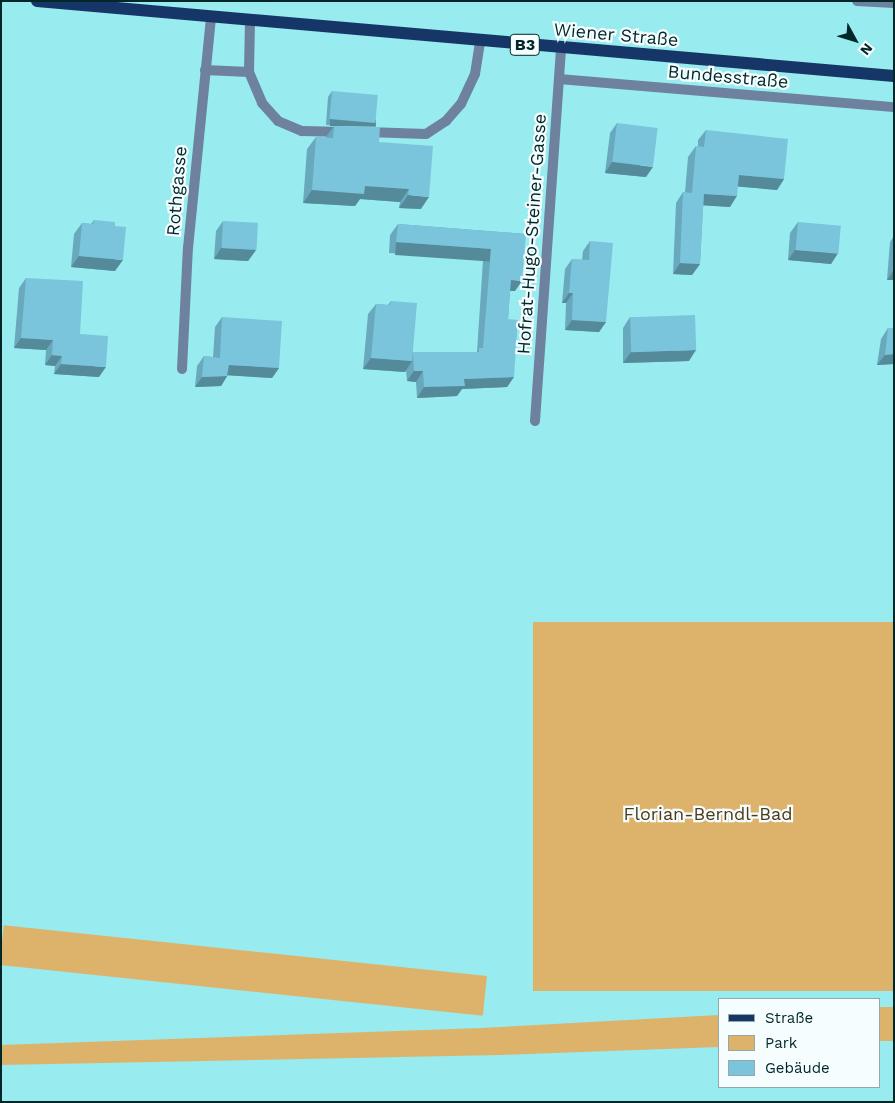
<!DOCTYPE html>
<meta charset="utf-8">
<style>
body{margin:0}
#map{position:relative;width:895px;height:1103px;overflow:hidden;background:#98ecef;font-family:"Work Sans",sans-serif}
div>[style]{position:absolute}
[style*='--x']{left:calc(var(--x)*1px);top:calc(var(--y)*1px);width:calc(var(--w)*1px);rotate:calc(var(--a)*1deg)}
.green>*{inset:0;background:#ddb36c;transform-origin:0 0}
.lane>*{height:10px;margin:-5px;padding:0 5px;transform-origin:5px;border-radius:5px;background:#6e819e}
.street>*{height:10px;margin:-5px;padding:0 5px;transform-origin:5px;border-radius:5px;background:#6e819e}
.primary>*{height:12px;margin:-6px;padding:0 6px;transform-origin:6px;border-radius:6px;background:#173668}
.wall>*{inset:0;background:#69a9bd}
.shaded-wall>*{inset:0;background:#558a9a;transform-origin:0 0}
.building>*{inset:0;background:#7ac5dc;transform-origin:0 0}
span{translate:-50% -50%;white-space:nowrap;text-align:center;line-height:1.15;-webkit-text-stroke:4.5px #f6fdfe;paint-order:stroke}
.shield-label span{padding:1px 4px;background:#f6fdfe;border:1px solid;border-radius:4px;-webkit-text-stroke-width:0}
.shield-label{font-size:16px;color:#022729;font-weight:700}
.street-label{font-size:18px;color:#022729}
.park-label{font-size:18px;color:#4d3a18}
.frame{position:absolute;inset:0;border:2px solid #022729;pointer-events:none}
.legend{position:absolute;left:718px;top:998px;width:162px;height:90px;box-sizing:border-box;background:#f6fdfe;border:1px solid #94a7a9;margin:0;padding:6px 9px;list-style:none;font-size:15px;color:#022729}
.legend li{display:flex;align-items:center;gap:10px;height:25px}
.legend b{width:25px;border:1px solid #94a7a9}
.north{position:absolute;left:830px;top:15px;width:50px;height:50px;-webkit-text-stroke:4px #f6fdfe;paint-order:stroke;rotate:129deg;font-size:14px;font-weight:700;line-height:20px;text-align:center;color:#022729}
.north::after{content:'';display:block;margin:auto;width:18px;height:22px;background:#022729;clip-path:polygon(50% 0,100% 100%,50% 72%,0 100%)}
</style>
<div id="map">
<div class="green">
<div style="left:894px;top:622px;width:369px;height:361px;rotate:90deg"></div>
<div style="left:487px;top:976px;width:40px;height:486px;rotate:96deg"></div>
<div style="left:879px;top:1007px;width:15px;height:34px"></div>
<div style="clip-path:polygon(719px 1015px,719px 1047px,501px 1055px,1px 1065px,1px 1045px,481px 1028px)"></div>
</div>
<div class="lane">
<div style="--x:250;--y:20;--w:52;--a:91.1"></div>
<div style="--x:249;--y:72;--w:34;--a:67"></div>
<div style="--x:262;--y:103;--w:24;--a:48"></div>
<div style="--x:278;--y:121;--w:26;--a:23"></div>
<div style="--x:302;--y:131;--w:41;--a:1.4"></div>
<div style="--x:205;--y:70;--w:44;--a:2.6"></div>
<div style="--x:367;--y:132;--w:59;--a:1.9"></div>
<div style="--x:426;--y:134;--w:24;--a:-33"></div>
<div style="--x:446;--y:121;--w:23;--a:-49"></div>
<div style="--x:461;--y:104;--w:33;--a:-65"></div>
<div style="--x:475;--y:74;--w:33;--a:-81"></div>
<div style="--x:182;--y:369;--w:121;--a:-87.2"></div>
<div style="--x:188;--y:248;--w:233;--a:-84.3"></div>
<div style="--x:535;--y:421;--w:373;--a:-86"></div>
</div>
<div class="street">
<div style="--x:857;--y:1;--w:37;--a:3"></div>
<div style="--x:559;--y:79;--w:336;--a:4.8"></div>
</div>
<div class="primary">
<div style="--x:37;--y:1;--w:860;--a:5"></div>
</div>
<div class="wall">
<div style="clip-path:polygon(332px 91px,373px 126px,326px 125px,328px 97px)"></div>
<div style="clip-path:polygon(617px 123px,646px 177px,605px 173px,610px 133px)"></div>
<div style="clip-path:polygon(334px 126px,379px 142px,421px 209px,399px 208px,400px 202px,360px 199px,355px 206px,303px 203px,307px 149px,316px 137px,325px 138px)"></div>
<div style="clip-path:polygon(706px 130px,784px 179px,777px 190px,738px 186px,730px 207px,703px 205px,700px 264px,692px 275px,673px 274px,676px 203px,683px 192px,685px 192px,688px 157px,696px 146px,698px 146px,698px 140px)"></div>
<div style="clip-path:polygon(94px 220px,115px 226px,115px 271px,71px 267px,74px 234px,82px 223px,91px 224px)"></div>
<div style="clip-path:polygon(223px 221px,256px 250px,248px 261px,214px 259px,216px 231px)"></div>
<div style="clip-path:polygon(798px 222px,838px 253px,831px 264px,788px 260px,790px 233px)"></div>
<div style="clip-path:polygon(398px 224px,526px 234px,515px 291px,510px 291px,508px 319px,514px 377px,507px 387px,462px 389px,457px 396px,417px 398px,416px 382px,407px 381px,406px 370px,405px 372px,363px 369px,368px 314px,376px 304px,388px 305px,391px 301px,413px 352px,477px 352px,483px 260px,389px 253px,390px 235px)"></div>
<div style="clip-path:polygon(894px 236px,894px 280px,887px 280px,890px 242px)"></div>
<div style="clip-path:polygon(590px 241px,606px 322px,599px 332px,565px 330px,566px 303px,562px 303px,565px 269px,572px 259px,582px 260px,583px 251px)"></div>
<div style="clip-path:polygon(26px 278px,80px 334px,99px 377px,54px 374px,55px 366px,45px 365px,46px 350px,14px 348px,19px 288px)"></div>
<div style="clip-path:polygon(222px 317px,279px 368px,272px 378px,228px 375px,221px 386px,195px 387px,197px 366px,204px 356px,213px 357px,215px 327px)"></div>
<div style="clip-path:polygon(630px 317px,689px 361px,623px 363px,623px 328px)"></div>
<div style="clip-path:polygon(888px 328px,894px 364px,877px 365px,881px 339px)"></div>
</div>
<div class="shaded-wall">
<div style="left:330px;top:119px;width:46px;height:7px;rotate:1deg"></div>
<div style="clip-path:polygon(612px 162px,653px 167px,646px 177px,605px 173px)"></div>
<div style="clip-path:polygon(739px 175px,784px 179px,777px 190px,731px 186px)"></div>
<div style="clip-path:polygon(365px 186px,409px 189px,400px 202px,360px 199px,355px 206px,303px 203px,312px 190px)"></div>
<div style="clip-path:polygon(704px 194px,737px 196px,730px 207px,697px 205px)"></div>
<div style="clip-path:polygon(408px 195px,429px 197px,421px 209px,399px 208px)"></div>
<div style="left:396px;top:242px;width:95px;height:13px;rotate:4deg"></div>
<div style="clip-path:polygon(221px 248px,256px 250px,248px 261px,214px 259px)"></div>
<div style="clip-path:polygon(795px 250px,838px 253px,831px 264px,788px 260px)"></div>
<div style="clip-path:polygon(79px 256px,123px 260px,115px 271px,71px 267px)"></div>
<div style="clip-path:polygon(680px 263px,700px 264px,692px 275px,673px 274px)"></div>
<div style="clip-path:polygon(894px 270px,894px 280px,887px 280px)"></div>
<div style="clip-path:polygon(511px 280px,522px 281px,515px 291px,504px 291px)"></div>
<div style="clip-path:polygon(569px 293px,573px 293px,566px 303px,562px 303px)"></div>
<div style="clip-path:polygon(572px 320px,606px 322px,599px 332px,565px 330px)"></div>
<div style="clip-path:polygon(21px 338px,53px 340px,46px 350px,14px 348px)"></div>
<div style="clip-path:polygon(696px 350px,689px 361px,623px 363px,631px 352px)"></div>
<div style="clip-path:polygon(894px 354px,894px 364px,877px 365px,885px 355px)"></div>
<div style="clip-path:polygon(52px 355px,62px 356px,55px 366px,45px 365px)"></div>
<div style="clip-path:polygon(371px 358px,412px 361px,405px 372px,363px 369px)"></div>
<div style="clip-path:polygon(61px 364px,106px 367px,99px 377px,54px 374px)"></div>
<div style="clip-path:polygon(229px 365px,279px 368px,272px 378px,222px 375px)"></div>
<div style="clip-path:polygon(414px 371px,423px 371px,416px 382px,407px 381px)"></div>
<div style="clip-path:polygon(227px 376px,221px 386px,195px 387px,202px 377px)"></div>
<div style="clip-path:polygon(514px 377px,507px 387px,462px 389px,457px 396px,417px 398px,424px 387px,464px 379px)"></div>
</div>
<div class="building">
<div style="left:332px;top:91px;width:46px;height:28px;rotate:5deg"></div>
<div style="left:617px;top:123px;width:41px;height:39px;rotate:7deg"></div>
<div style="clip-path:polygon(334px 126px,380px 127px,379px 142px,433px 146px,429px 197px,408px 195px,409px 189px,365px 186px,364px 194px,312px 190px,316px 137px,333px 138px)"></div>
<div style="clip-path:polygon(706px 130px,788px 139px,784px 179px,739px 175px,737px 196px,704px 194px,700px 264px,680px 263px,683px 192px,692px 193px,696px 146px,704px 147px)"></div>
<div style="clip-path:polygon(94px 220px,115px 222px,115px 226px,126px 227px,123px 260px,79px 256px,82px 223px,93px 224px)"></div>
<div style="left:223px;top:221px;width:35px;height:27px;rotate:3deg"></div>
<div style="left:798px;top:222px;width:43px;height:28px;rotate:5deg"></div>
<div style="clip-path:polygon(398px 224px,526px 234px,522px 281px,511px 280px,508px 319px,518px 320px,514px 377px,464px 379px,465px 386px,424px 387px,423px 371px,414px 371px,413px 352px,479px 352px,479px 348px,483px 348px,491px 249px,396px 242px)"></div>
<div style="clip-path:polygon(590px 241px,613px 243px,606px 322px,572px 320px,573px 293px,569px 293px,572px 259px,589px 260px)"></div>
<div style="clip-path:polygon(26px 278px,83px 281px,80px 334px,108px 336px,106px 367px,61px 364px,62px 356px,52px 355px,53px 340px,21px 338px)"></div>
<div style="clip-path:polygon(391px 301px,417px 303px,412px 361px,371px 358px,376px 304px,390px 305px)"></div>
<div style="left:695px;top:315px;width:35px;height:65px;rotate:88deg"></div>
<div style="clip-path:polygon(222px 317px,282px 321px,279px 368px,229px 365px,227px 376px,202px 377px,204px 356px,220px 358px)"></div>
<div style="clip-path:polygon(888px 328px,894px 328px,894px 354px,885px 355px)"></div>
</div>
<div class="shield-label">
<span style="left:525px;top:45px">B3</span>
</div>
<div class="street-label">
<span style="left:616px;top:35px;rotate:5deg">Wiener Straße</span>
<span style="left:728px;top:77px;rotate:5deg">Bundesstraße</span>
<span style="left:177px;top:191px;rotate:-85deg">Rothgasse</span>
<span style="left:532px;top:234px;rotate:-86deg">Hofrat-Hugo-Steiner-Gasse</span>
</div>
<div class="park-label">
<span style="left:708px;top:814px">Florian-Berndl-Bad</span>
</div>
<div class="frame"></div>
<ul class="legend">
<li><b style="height:6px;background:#173668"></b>Straße</li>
<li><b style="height:14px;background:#ddb36c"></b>Park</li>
<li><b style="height:14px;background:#7ac5dc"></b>Gebäude</li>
</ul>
<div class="north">N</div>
</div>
